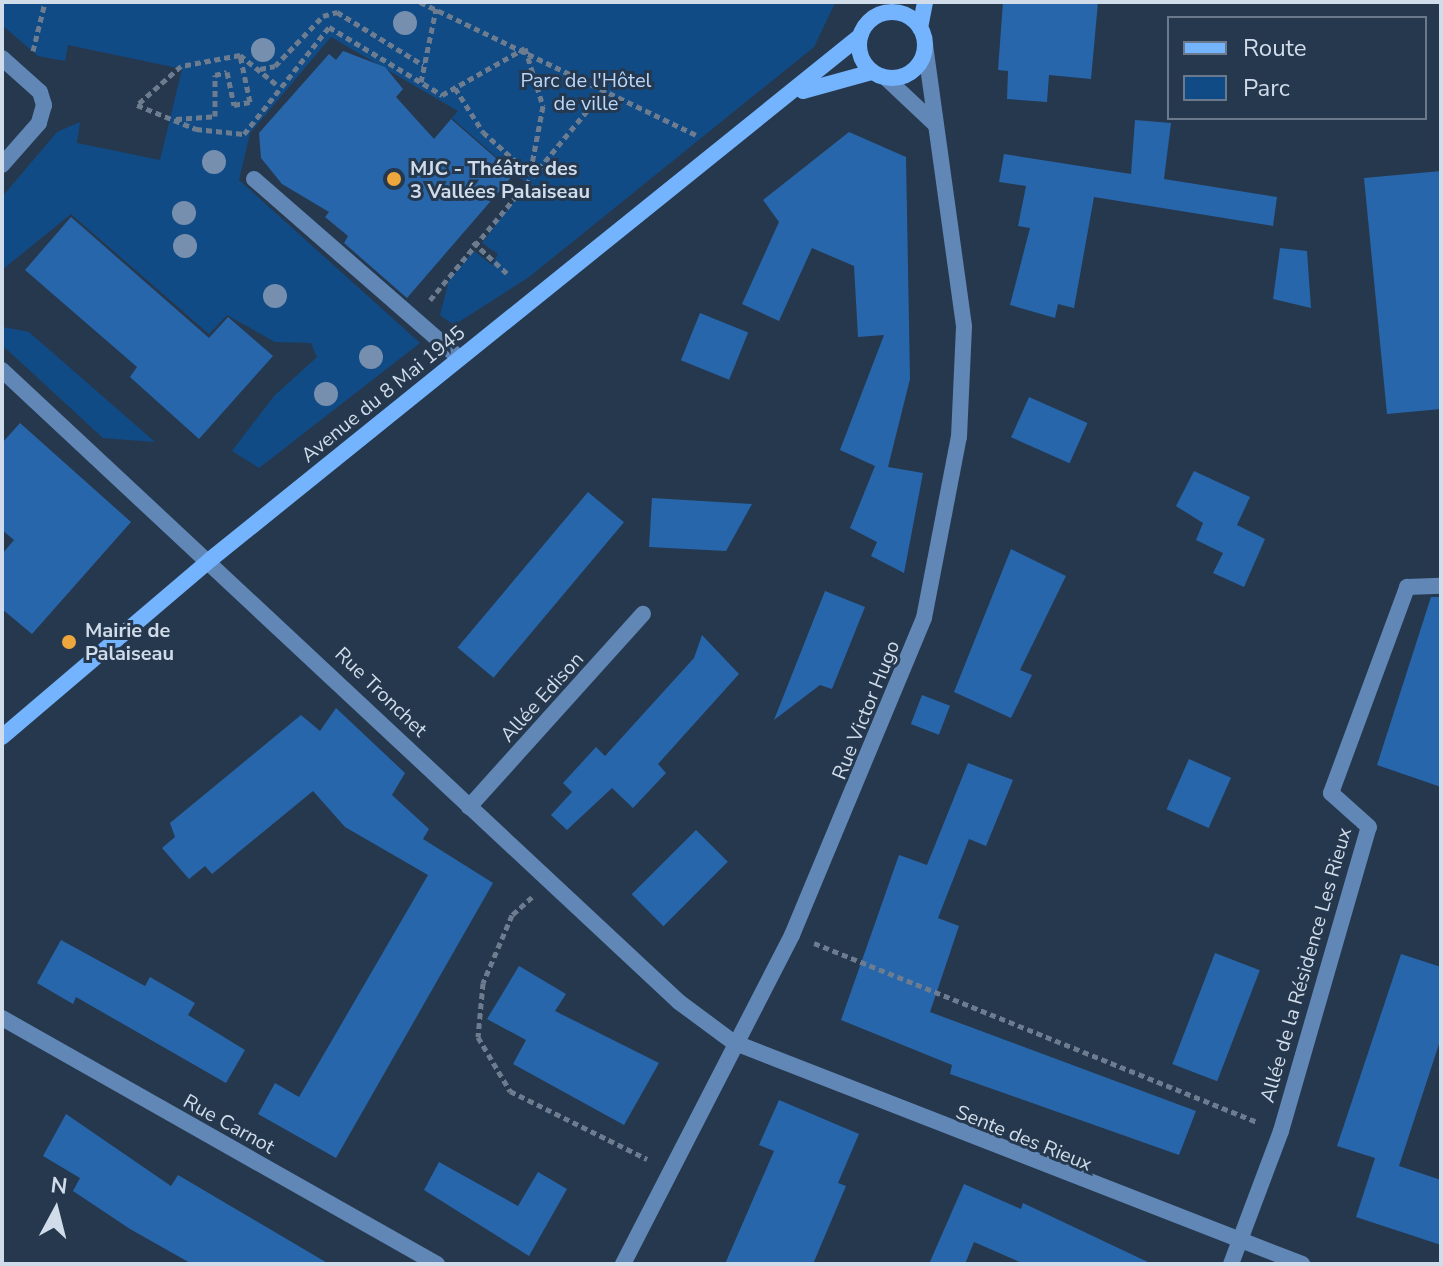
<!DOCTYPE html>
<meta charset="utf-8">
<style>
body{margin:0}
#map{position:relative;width:1443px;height:1266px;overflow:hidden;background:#26384e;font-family:"Nunito Sans",sans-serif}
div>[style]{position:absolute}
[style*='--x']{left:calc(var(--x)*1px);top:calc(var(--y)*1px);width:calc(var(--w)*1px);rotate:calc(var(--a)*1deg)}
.green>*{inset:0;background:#114b86}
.building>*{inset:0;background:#2766aa;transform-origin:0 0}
.path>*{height:5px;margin-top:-2.5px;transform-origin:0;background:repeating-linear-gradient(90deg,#6d7d8f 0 6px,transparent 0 10px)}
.service>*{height:16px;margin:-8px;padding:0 8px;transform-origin:8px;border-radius:8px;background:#6087b6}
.minor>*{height:16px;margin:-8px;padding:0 8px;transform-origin:8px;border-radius:8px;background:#6087b6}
.tertiary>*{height:16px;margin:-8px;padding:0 8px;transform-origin:8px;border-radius:8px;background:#6087b6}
.secondary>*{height:16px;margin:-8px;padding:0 8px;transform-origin:8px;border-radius:8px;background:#74b4fe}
.secondary>.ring{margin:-8px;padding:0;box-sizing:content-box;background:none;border:16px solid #74b4fe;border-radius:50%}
.trees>*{width:24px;height:24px;margin:-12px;border-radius:50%;background:#768fae}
.dots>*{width:22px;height:22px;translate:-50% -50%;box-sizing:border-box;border:4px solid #26384e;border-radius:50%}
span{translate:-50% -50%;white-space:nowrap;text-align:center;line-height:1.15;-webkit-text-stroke:6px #26384e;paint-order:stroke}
.park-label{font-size:20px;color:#b8d7fc}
.poi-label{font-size:20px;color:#d0dcea;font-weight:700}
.left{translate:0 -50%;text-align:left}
.street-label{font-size:20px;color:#d0dcea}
.frame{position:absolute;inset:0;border:4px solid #d0dcea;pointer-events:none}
.legend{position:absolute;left:1167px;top:16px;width:260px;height:104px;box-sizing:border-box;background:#26384e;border:2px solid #6a7a8c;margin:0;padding:10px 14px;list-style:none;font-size:24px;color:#d0dcea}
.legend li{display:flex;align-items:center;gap:16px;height:40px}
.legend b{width:40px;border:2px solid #6a7a8c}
.north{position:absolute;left:16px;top:1170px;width:80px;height:80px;-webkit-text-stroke:6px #26384e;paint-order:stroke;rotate:7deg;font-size:22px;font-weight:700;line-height:32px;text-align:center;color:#d0dcea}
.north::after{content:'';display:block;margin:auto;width:28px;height:36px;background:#d0dcea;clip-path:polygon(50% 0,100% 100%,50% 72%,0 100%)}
</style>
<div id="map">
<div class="green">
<div style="clip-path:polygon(2px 2px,833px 2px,835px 3px,814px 47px,529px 277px,454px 325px,440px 315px,449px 280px,474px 251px,492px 265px,498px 254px,482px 243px,527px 184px,452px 118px,458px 111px,331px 37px,250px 133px,239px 180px,420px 343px,259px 468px,232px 451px,274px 396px,317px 357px,311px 343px,275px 342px,227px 315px,209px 334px,71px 214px,2px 270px,2px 197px,57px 132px,80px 122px,77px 143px,160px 160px,182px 69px,68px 45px,65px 61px,38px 56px,2px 25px)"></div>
<div style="clip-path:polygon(3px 327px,29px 332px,155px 442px,103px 438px,2px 345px)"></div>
</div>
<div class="building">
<div style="clip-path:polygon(1003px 2px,1098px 2px,1091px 79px,1049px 75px,1047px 102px,1007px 99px,1008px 71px,998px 70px)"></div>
<div style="clip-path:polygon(343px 51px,385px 67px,403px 89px,396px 97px,434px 139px,451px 119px,514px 174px,407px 298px,344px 243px,348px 236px,325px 217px,329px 212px,282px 184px,261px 158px,259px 133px,329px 54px,336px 60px)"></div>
<div style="clip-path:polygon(1135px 120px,1171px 123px,1164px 179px,1277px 197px,1273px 226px,1094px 197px,1074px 308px,1058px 304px,1055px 318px,1010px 305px,1030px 228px,1018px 226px,1026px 186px,999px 182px,1004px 154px,1131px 174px)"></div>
<div style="clip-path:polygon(849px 132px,906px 157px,910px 379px,888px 467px,923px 473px,904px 573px,871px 556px,877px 542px,850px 528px,875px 466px,840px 450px,884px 335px,858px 337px,854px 266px,812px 248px,779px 321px,742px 304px,779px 222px,763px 200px)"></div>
<div style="clip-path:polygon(1441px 171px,1441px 409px,1387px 414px,1364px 178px)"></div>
<div style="clip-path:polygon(71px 217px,209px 338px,228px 317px,273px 356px,199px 439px,130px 377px,137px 367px,25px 270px)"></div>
<div style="clip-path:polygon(1280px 248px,1307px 251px,1311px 308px,1273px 299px)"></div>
<div style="left:700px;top:313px;width:52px;height:51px;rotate:22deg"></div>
<div style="left:1029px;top:397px;width:64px;height:44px;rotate:24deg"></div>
<div style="clip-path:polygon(20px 423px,131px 522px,32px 634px,2px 609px,2px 554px,14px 540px,2px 530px,2px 443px)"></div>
<div style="clip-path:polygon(1194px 471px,1250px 497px,1237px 525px,1265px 539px,1244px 587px,1213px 573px,1223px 553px,1196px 540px,1203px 523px,1176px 506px)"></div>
<div style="left:588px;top:492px;width:47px;height:203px;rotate:40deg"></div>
<div style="clip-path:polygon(652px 498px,752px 504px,726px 551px,649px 547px)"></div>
<div style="clip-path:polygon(1011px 549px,1066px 576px,1020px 670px,1032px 675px,1011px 718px,954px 692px)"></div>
<div style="clip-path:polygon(825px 591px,865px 607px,832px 689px,820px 685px,774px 720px)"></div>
<div style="clip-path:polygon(1431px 597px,1441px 597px,1441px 787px,1377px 765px)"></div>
<div style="clip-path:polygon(702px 635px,739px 674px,658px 764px,666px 773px,633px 808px,612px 788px,567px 830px,551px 815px,572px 792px,563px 783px,596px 747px,605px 756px,694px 658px)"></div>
<div style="left:922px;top:695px;width:30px;height:31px;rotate:21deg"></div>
<div style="clip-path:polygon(336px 708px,405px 773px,392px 795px,429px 829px,423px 839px,493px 883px,336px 1158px,258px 1114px,275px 1083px,299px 1097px,428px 875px,345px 827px,313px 791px,212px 874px,205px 866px,189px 879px,162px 848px,175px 837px,170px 823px,301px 715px,320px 731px)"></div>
<div style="left:1189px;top:759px;width:46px;height:55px;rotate:24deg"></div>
<div style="clip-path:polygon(968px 763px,1013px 780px,986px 846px,969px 839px,938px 918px,959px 926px,930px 1012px,1196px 1111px,1179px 1155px,950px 1074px,952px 1065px,841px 1020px,899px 855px,927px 865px)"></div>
<div style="left:696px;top:830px;width:45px;height:91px;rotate:45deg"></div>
<div style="clip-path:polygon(61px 940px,145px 986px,150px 977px,195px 1003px,188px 1015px,245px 1050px,226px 1083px,76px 997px,73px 1004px,37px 983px)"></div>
<div style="left:1215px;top:953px;width:48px;height:119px;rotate:21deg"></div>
<div style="clip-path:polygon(1401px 954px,1441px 967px,1441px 1038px,1399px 1166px,1441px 1180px,1441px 1245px,1356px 1217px,1375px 1158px,1337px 1146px)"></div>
<div style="clip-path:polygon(519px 966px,566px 994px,555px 1011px,659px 1063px,624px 1125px,513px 1064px,526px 1040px,487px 1019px)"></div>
<div style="clip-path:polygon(779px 1100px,859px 1134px,838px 1183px,846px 1186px,813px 1264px,725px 1264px,774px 1151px,759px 1145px)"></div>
<div style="clip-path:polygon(66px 1114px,171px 1186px,178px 1175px,329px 1264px,192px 1264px,130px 1229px,73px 1191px,80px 1178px,43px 1156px)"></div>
<div style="clip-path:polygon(439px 1162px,518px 1206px,538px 1172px,567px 1189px,529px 1256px,424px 1190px)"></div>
<div style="clip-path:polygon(964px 1184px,1021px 1209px,1023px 1203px,1152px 1264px,1024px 1264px,974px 1242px,965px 1264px,929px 1264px)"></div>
</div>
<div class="path">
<div style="--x:420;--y:2;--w:306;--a:25.7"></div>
<div style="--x:33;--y:51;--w:50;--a:-76.2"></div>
<div style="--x:240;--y:55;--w:60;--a:169.4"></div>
<div style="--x:181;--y:66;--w:59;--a:138.4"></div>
<div style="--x:137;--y:105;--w:64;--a:22.1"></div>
<div style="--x:196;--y:129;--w:48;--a:5.9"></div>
<div style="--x:244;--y:134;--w:137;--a:-51.5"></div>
<div style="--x:329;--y:27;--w:132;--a:31"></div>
<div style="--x:442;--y:95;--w:95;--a:-29.5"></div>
<div style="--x:525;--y:48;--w:61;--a:72.8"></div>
<div style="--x:543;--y:106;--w:69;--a:100.8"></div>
<div style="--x:260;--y:69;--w:15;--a:-11"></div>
<div style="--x:275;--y:66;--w:69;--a:-46.2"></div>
<div style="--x:323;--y:16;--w:15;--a:-16"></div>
<div style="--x:337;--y:12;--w:101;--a:31.6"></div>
<div style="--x:421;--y:82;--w:75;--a:-78.4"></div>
<div style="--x:455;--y:88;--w:52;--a:57.5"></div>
<div style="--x:483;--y:132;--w:63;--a:41.8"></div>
<div style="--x:176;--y:119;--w:39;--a:-4"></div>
<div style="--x:215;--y:116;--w:41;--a:-90"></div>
<div style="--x:215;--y:75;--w:12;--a:-14"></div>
<div style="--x:227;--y:72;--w:34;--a:78"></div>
<div style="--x:234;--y:105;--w:16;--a:-11"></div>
<div style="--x:250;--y:102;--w:48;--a:-102"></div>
<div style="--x:240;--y:55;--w:48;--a:39"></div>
<div style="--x:473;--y:242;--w:50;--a:42.6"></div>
<div style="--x:430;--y:300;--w:274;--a:-50.3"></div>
<div style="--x:532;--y:897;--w:27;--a:138"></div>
<div style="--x:512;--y:915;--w:74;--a:113.1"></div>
<div style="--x:483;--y:983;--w:54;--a:95.3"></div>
<div style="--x:478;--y:1037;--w:63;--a:59.3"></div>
<div style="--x:510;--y:1091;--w:153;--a:26.4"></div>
<div style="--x:814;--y:943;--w:479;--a:22"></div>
</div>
<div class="service">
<div style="--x:254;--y:179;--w:272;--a:41.1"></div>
</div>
<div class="minor">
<div style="--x:2;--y:58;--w:51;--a:41.8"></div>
<div style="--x:40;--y:92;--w:14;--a:73"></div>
<div style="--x:44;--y:105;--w:19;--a:106"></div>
<div style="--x:39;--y:123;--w:56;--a:131.4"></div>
<div style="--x:2;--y:370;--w:926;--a:43.03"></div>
<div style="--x:679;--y:1002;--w:67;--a:36.5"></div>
<div style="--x:733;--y:1042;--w:611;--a:21.31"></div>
<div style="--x:469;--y:807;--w:260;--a:-48"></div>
<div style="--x:2;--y:1018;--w:500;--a:29.5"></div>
<div style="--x:1231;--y:1264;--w:142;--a:-69.4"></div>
<div style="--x:1281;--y:1131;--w:316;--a:-73.9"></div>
<div style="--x:1369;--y:827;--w:51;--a:-138.2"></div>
<div style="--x:1331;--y:793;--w:220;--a:-69.7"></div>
<div style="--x:1407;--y:587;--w:34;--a:-2"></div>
</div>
<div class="tertiary">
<div style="--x:887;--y:79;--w:67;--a:43.2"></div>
<div style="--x:623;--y:1264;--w:370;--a:-62.8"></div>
<div style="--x:792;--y:935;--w:343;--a:-67.4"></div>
<div style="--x:924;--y:618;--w:184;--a:-79.1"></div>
<div style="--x:959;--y:437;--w:111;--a:-87.4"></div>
<div style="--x:964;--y:326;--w:284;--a:-97.9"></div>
</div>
<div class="secondary">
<div class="ring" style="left:859px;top:12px;width:50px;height:50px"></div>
<div style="--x:920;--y:28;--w:26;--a:-79"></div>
<div style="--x:803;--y:91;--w:72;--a:-15.4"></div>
<div style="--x:2;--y:737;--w:275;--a:-40.4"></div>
<div style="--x:211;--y:559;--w:834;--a:-38.86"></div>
</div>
<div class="trees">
<div style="left:405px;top:23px"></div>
<div style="left:263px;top:50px"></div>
<div style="left:214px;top:162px"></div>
<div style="left:184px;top:213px"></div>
<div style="left:185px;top:246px"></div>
<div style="left:275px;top:296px"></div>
<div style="left:371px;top:357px"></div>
<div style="left:326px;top:394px"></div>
</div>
<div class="dots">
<div style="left:394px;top:179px;background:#eea73d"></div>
<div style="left:69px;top:642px;background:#eea73d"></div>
</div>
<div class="park-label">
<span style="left:586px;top:92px">Parc de l'Hôtel<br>de ville</span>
</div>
<div class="poi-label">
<span class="left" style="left:410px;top:180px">MJC - Théâtre des<br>3 Vallées Palaiseau</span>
<span class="left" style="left:85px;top:642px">Mairie de<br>Palaiseau</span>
</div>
<div class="street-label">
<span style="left:383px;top:394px;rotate:-39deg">Avenue du 8 Mai 1945</span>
<span style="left:381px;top:692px;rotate:44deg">Rue Tronchet</span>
<span style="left:542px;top:697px;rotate:-48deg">Allée Edison</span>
<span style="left:866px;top:710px;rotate:-68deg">Rue Victor Hugo</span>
<span style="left:1306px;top:965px;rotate:-74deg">Allée de la Résidence Les Rieux</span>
<span style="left:229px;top:1124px;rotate:29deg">Rue Carnot</span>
<span style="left:1024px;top:1138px;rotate:22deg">Sente des Rieux</span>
</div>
<div class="frame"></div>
<ul class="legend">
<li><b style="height:10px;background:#74b4fe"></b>Route</li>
<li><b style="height:22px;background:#114b86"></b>Parc</li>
</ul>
<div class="north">N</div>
</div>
